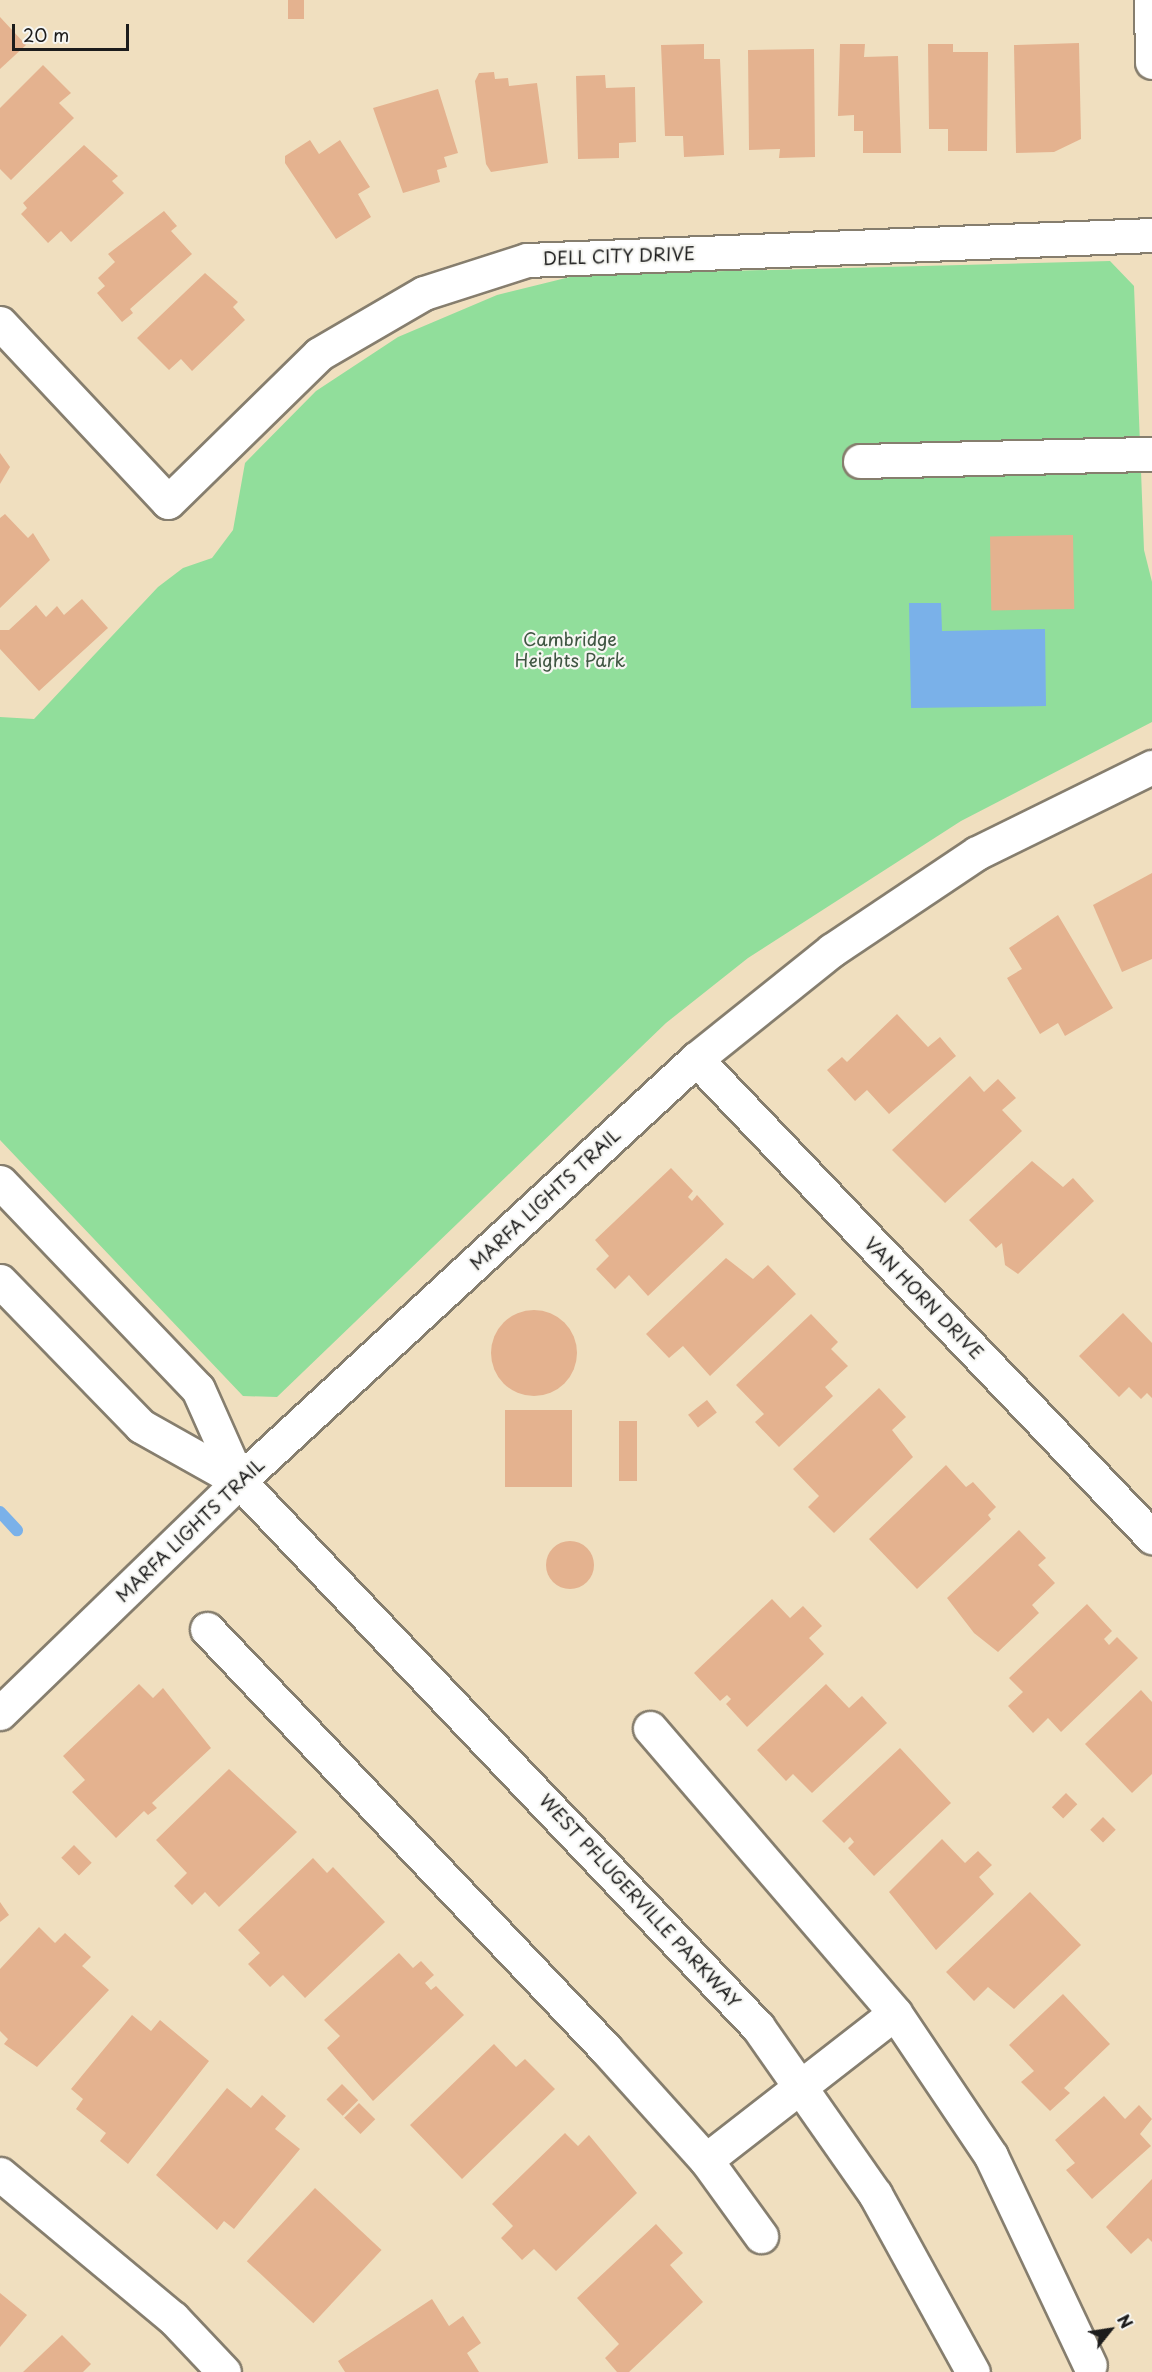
<!DOCTYPE html>
<style>
body{margin:0}
#map{position:relative;width:1152px;height:2372px;overflow:hidden;background:#f0dfbf;font-family:"Playpen Sans",sans-serif}
div>[style]{position:absolute}
[style*='--x']{left:calc(var(--x)*1px);top:calc(var(--y)*1px);width:calc(var(--w)*1px);rotate:calc(var(--a)*1deg)}
.green>*{inset:0;background:#91de9b}
.water>*{inset:0;background:#7ab1e9}
.stream>*{height:12px;margin:-6px;padding:0 6px;transform-origin:6px;border-radius:6px;background:#7ab1e9}
.building>*{inset:0;background:#e4b28f;transform-origin:0 0}
.round{border-radius:50%}
.roads{filter:drop-shadow(2px 0 #867e6e) drop-shadow(-2px 0 #867e6e) drop-shadow(0 2px #867e6e) drop-shadow(0 -2px #867e6e)}
.minor>*{height:33px;margin:-16.5px;padding:0 16.5px;transform-origin:16.5px;border-radius:16.5px;background:#fff}
.major>*{height:33px;margin:-16.5px;padding:0 16.5px;transform-origin:16.5px;border-radius:16.5px;background:#fff}
span{translate:-50% -50%;white-space:nowrap;text-align:center;line-height:1.15;-webkit-text-stroke:4.5px #f6f6f2;paint-order:stroke}
.street-label{font-size:18px;color:#1c1c1c}
.park-label{font-size:18px;color:#3f5642}
.north{position:absolute;left:1080px;top:2300px;width:60px;height:60px;-webkit-text-stroke:4px #f6f6f2;paint-order:stroke;rotate:60deg;font-size:16px;font-weight:700;line-height:24px;text-align:center;color:#1c1c1c}
.north::after{content:'';display:block;margin:auto;width:21px;height:27px;background:#1c1c1c;clip-path:polygon(50% 0,100% 100%,50% 72%,0 100%)}
.scale{position:absolute;left:12px;top:24px;width:117px;height:27px;box-sizing:border-box;border:3px solid #1c1c1c;border-top:0;padding-left:8px;font-size:18px;line-height:21px;white-space:nowrap;color:#1c1c1c;-webkit-text-stroke:4px #f6f6f2;paint-order:stroke}
</style>
<div id="map">
<div class="green">
<div style="clip-path:polygon(1110px 261px,1134px 286px,1144px 550px,1152px 582px,1152px 722px,961px 821px,748px 958px,666px 1023px,277px 1397px,243px 1396px,0 1140px,0 717px,34px 719px,158px 587px,183px 568px,212px 558px,233px 530px,245px 463px,316px 391px,398px 337px,497px 295px,578px 275px)"></div>
</div>
<div class="water">
<div style="clip-path:polygon(909px 603px,941px 603px,942px 631px,1045px 629px,1046px 706px,911px 708px)"></div>
</div>
<div class="stream">
<div style="--x:0;--y:1512;--w:25;--a:47"></div>
</div>
<div class="building">
<div style="left:288px;top:0;width:16px;height:19px"></div>
<div style="clip-path:polygon(0 17px,26px 45px,0 69px)"></div>
<div style="clip-path:polygon(1079px 43px,1081px 139px,1054px 152px,1016px 153px,1014px 45px)"></div>
<div style="clip-path:polygon(704px 44px,704px 59px,720px 59px,724px 155px,684px 157px,683px 136px,665px 136px,661px 45px)"></div>
<div style="clip-path:polygon(840px 44px,865px 44px,864px 57px,898px 56px,901px 153px,863px 153px,863px 131px,854px 131px,854px 115px,838px 116px)"></div>
<div style="clip-path:polygon(928px 44px,953px 44px,953px 52px,988px 52px,987px 151px,948px 151px,948px 129px,929px 129px)"></div>
<div style="clip-path:polygon(814px 49px,815px 157px,779px 158px,780px 149px,749px 150px,748px 50px)"></div>
<div style="clip-path:polygon(43px 65px,71px 93px,59px 103px,74px 118px,11px 180px,0 169px,0 108px)"></div>
<div style="clip-path:polygon(494px 72px,495px 79px,508px 78px,509px 86px,537px 83px,548px 163px,491px 172px,486px 164px,475px 81px,479px 73px)"></div>
<div style="clip-path:polygon(605px 75px,606px 88px,635px 87px,636px 142px,619px 143px,619px 158px,578px 159px,576px 76px)"></div>
<div style="clip-path:polygon(438px 89px,458px 153px,444px 157px,447px 167px,437px 170px,440px 182px,403px 193px,373px 108px)"></div>
<div style="clip-path:polygon(310px 140px,319px 154px,340px 140px,370px 187px,358px 194px,371px 217px,336px 239px,285px 163px,285px 156px)"></div>
<div style="clip-path:polygon(84px 145px,118px 176px,112px 181px,124px 193px,71px 242px,61px 231px,48px 243px,21px 214px,27px 208px,23px 203px)"></div>
<div style="clip-path:polygon(164px 211px,177px 226px,171px 231px,192px 254px,130px 309px,133px 313px,122px 322px,97px 293px,105px 286px,98px 278px,115px 262px,108px 254px)"></div>
<div style="clip-path:polygon(205px 273px,238px 302px,233px 307px,245px 320px,192px 371px,181px 359px,169px 370px,137px 338px)"></div>
<div style="clip-path:polygon(0 453px,10px 467px,0 484px)"></div>
<div style="clip-path:polygon(5px 514px,28px 538px,33px 533px,50px 560px,0 608px,0 518px)"></div>
<div style="left:1073px;top:535px;width:74px;height:83px;rotate:89deg"></div>
<div style="clip-path:polygon(82px 599px,108px 628px,39px 691px,0 649px,0 630px,9px 630px,36px 605px,46px 617px,57px 606px,64px 615px)"></div>
<div style="clip-path:polygon(1152px 873px,1152px 959px,1122px 972px,1093px 905px)"></div>
<div style="clip-path:polygon(1058px 915px,1113px 1008px,1065px 1036px,1058px 1023px,1040px 1034px,1007px 978px,1022px 969px,1009px 948px)"></div>
<div style="clip-path:polygon(897px 1014px,928px 1047px,940px 1037px,956px 1056px,889px 1114px,867px 1090px,855px 1101px,827px 1070px,842px 1057px,847px 1062px)"></div>
<div style="clip-path:polygon(970px 1076px,984px 1092px,998px 1079px,1016px 1098px,1002px 1110px,1022px 1131px,945px 1203px,892px 1150px)"></div>
<div style="clip-path:polygon(1032px 1161px,1063px 1187px,1073px 1178px,1094px 1201px,1018px 1274px,1005px 1265px,1002px 1243px,996px 1248px,969px 1220px)"></div>
<div style="clip-path:polygon(671px 1168px,693px 1191px,688px 1197px,692px 1201px,697px 1195px,724px 1224px,648px 1296px,629px 1275px,615px 1289px,596px 1269px,609px 1256px,595px 1240px)"></div>
<div style="clip-path:polygon(726px 1258px,753px 1279px,768px 1265px,796px 1294px,710px 1376px,683px 1346px,669px 1358px,646px 1334px)"></div>
<div class="round" style="left:491px;top:1310px;width:86px;height:86px"></div>
<div style="clip-path:polygon(1123px 1313px,1152px 1343px,1152px 1398px,1147px 1393px,1141px 1399px,1129px 1387px,1119px 1397px,1079px 1356px)"></div>
<div style="clip-path:polygon(811px 1314px,838px 1342px,831px 1349px,848px 1366px,825px 1387px,833px 1396px,779px 1447px,755px 1422px,764px 1414px,736px 1385px)"></div>
<div style="clip-path:polygon(879px 1388px,906px 1417px,892px 1430px,913px 1457px,834px 1533px,808px 1507px,819px 1496px,793px 1469px)"></div>
<div style="left:707px;top:1400px;width:16px;height:24px;rotate:52deg"></div>
<div style="left:505px;top:1410px;width:67px;height:77px"></div>
<div style="left:619px;top:1421px;width:18px;height:60px"></div>
<div style="clip-path:polygon(946px 1465px,966px 1487px,973px 1482px,996px 1507px,988px 1515px,991px 1519px,917px 1589px,869px 1539px)"></div>
<div style="clip-path:polygon(1019px 1530px,1046px 1558px,1038px 1565px,1055px 1583px,1032px 1605px,1039px 1613px,998px 1652px,974px 1633px,947px 1598px)"></div>
<div class="round" style="left:546px;top:1541px;width:48px;height:48px"></div>
<div style="clip-path:polygon(772px 1599px,790px 1618px,803px 1606px,822px 1626px,809px 1638px,824px 1654px,747px 1727px,726px 1704px,731px 1699px,727px 1695px,720px 1701px,694px 1673px)"></div>
<div style="clip-path:polygon(1087px 1604px,1112px 1631px,1104px 1639px,1109px 1645px,1117px 1637px,1138px 1658px,1061px 1732px,1048px 1718px,1033px 1733px,1008px 1706px,1023px 1692px,1009px 1678px)"></div>
<div style="clip-path:polygon(139px 1684px,153px 1698px,163px 1688px,211px 1748px,152px 1803px,157px 1808px,148px 1815px,144px 1811px,116px 1838px,72px 1792px,85px 1780px,63px 1756px)"></div>
<div style="clip-path:polygon(826px 1684px,849px 1708px,862px 1696px,887px 1723px,812px 1793px,793px 1774px,786px 1781px,757px 1750px)"></div>
<div style="clip-path:polygon(1141px 1690px,1152px 1702px,1152px 1774px,1132px 1793px,1085px 1744px)"></div>
<div style="clip-path:polygon(900px 1748px,951px 1803px,874px 1876px,848px 1848px,854px 1842px,850px 1837px,844px 1843px,822px 1821px)"></div>
<div style="clip-path:polygon(229px 1769px,297px 1832px,219px 1907px,205px 1892px,192px 1905px,174px 1886px,187px 1873px,156px 1840px)"></div>
<div style="left:1066px;top:1793px;width:16px;height:20px;rotate:45deg"></div>
<div style="left:1103px;top:1817px;width:18px;height:18px;rotate:45deg"></div>
<div style="clip-path:polygon(942px 1839px,965px 1863px,978px 1851px,992px 1865px,979px 1877px,994px 1894px,936px 1950px,889px 1892px)"></div>
<div style="left:74px;top:1845px;width:25px;height:18px;rotate:45deg"></div>
<div style="clip-path:polygon(313px 1858px,327px 1873px,333px 1867px,385px 1922px,305px 1998px,283px 1975px,270px 1987px,248px 1964px,260px 1953px,238px 1930px)"></div>
<div style="clip-path:polygon(1030px 1892px,1081px 1945px,1014px 2009px,988px 1987px,974px 2001px,946px 1972px)"></div>
<div style="clip-path:polygon(0 1902px,9px 1915px,0 1922px)"></div>
<div style="clip-path:polygon(39px 1927px,55px 1943px,65px 1933px,91px 1957px,82px 1966px,109px 1990px,37px 2067px,4px 2044px,8px 2039px,0 2031px,0 1969px)"></div>
<div style="clip-path:polygon(399px 1953px,413px 1968px,421px 1961px,434px 1975px,425px 1983px,431px 1990px,436px 1986px,464px 2015px,373px 2101px,327px 2048px,340px 2036px,324px 2020px)"></div>
<div style="clip-path:polygon(1063px 1994px,1110px 2044px,1064px 2088px,1070px 2093px,1050px 2111px,1021px 2082px,1034px 2071px,1009px 2045px)"></div>
<div style="clip-path:polygon(132px 2015px,151px 2031px,160px 2020px,209px 2061px,128px 2164px,100px 2141px,106px 2133px,76px 2109px,83px 2099px,71px 2089px)"></div>
<div style="clip-path:polygon(494px 2044px,516px 2067px,525px 2059px,555px 2089px,462px 2179px,410px 2125px)"></div>
<div style="left:342px;top:2084px;width:23px;height:22px;rotate:45deg"></div>
<div style="clip-path:polygon(227px 2088px,251px 2108px,262px 2095px,286px 2116px,275px 2129px,300px 2149px,234px 2229px,224px 2221px,217px 2230px,156px 2175px)"></div>
<div style="clip-path:polygon(1104px 2096px,1125px 2119px,1139px 2105px,1152px 2119px,1140px 2134px,1151px 2146px,1092px 2199px,1066px 2170px,1075px 2163px,1055px 2140px)"></div>
<div style="left:359px;top:2103px;width:23px;height:21px;rotate:45deg"></div>
<div style="clip-path:polygon(565px 2133px,578px 2146px,589px 2135px,637px 2193px,556px 2271px,534px 2249px,522px 2260px,501px 2238px,513px 2226px,492px 2204px)"></div>
<div style="clip-path:polygon(1152px 2179px,1152px 2242px,1148px 2238px,1131px 2254px,1106px 2227px)"></div>
<div style="left:315px;top:2188px;width:91px;height:100px;rotate:43deg"></div>
<div style="clip-path:polygon(656px 2224px,683px 2253px,670px 2265px,703px 2302px,629px 2372px,617px 2372px,605px 2358px,619px 2344px,577px 2298px)"></div>
<div style="clip-path:polygon(0 2293px,27px 2315px,0 2347px)"></div>
<div style="clip-path:polygon(432px 2299px,449px 2326px,463px 2316px,481px 2343px,467px 2353px,479px 2372px,345px 2372px,338px 2361px)"></div>
<div style="clip-path:polygon(62px 2335px,91px 2364px,83px 2372px,23px 2372px)"></div>
</div>
<div class="roads">
<div class="minor">
<div style="--x:1151;--y:0;--w:62;--a:89.1"></div>
<div style="--x:0;--y:323;--w:245;--a:46.8"></div>
<div style="--x:168;--y:502;--w:211;--a:-44.4"></div>
<div style="--x:319;--y:354;--w:121;--a:-30.2"></div>
<div style="--x:424;--y:293;--w:108;--a:-17.8"></div>
<div style="--x:527;--y:260;--w:625;--a:-2.29"></div>
<div style="--x:860;--y:461;--w:292;--a:-1.4"></div>
<div style="--x:696;--y:1059;--w:661;--a:46.35"></div>
<div style="--x:207;--y:1629;--w:578;--a:46.47"></div>
<div style="--x:605;--y:2048;--w:151;--a:48"></div>
<div style="--x:706;--y:2160;--w:94;--a:54.1"></div>
<div style="--x:0;--y:1713;--w:333;--a:-44.1"></div>
<div style="--x:239;--y:1481;--w:622;--a:-42.72"></div>
<div style="--x:696;--y:1059;--w:174;--a:-38.7"></div>
<div style="--x:832;--y:950;--w:174;--a:-33.8"></div>
<div style="--x:977;--y:853;--w:195;--a:-26.2"></div>
<div style="--x:650;--y:1728;--w:376;--a:49.3"></div>
<div style="--x:895;--y:2013;--w:172;--a:56.1"></div>
<div style="--x:991;--y:2156;--w:231;--a:64.7"></div>
<div style="--x:706;--y:2160;--w:239;--a:-37.9"></div>
<div style="--x:0;--y:2174;--w:225;--a:39.8"></div>
<div style="--x:173;--y:2318;--w:74;--a:46.6"></div>
</div>
<div class="major">
<div style="--x:0;--y:1182;--w:286;--a:46.3"></div>
<div style="--x:198;--y:1389;--w:101;--a:66"></div>
<div style="--x:0;--y:1281;--w:202;--a:45.8"></div>
<div style="--x:141;--y:1426;--w:112;--a:29.3"></div>
<div style="--x:239;--y:1481;--w:753;--a:46.45"></div>
<div style="--x:758;--y:2027;--w:204;--a:55"></div>
<div style="--x:875;--y:2194;--w:203;--a:61.2"></div>
</div>
</div>
<div class="street-label">
<span style="left:619px;top:256px;rotate:-2deg">DELL CITY DRIVE</span>
<span style="left:545px;top:1199px;rotate:-43deg">MARFA LIGHTS TRAIL</span>
<span style="left:924px;top:1298px;rotate:46deg">VAN HORN DRIVE</span>
<span style="left:190px;top:1530px;rotate:-44deg">MARFA LIGHTS TRAIL</span>
<span style="left:640px;top:1901px;rotate:47deg">WEST PFLUGERVILLE PARKWAY</span>
</div>
<div class="park-label">
<span style="left:570px;top:650px">Cambridge<br>Heights Park</span>
</div>
<div class="north">N</div>
<div class="scale">20 m</div>
</div>
